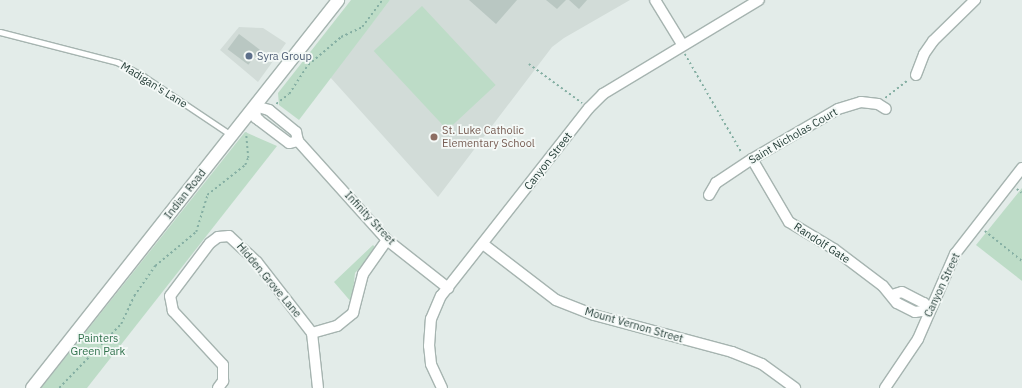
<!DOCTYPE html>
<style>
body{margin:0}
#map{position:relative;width:1022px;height:388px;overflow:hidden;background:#e3ece9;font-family:"IBM Plex Sans",sans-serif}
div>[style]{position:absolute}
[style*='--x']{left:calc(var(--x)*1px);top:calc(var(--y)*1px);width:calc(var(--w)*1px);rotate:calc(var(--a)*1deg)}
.built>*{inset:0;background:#d2dcd8}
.green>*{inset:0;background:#bddcc7;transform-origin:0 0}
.building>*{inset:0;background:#b9c7c2;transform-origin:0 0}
.path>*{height:1.5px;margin-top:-0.75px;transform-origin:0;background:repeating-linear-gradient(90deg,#85afa3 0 2px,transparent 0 5px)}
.roads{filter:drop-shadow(1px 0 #a6b4b0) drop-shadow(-1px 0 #a6b4b0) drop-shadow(0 1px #a6b4b0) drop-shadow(0 -1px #a6b4b0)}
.lane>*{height:5px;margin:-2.5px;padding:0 2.5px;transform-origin:2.5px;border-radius:2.5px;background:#fff}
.street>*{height:10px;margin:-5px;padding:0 5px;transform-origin:5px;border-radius:5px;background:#fff}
.secondary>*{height:12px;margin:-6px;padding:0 6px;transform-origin:6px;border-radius:6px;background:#fff}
.dots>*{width:11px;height:11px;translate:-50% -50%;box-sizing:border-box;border:2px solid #f4f9f7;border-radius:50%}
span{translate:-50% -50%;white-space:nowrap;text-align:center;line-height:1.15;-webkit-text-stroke:3.5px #f4f9f7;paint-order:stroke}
.service-label{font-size:11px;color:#4e5e75}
.left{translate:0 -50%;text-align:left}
.street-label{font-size:11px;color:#243d37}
.education-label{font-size:11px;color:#785e54}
.park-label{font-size:11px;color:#30724c}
</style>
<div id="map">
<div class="built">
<div style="clip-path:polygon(390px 0,630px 0,564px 38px,552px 47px,438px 197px,330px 77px)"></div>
<div style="clip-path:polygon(239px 27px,263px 28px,286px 43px,258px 82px,220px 50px)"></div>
</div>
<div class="green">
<div style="clip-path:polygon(351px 0,390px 0,299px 120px,279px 105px,278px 93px)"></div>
<div style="left:422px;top:6px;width:108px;height:66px;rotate:47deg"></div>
<div style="clip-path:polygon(245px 132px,277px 146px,87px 388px,41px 388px)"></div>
<div style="clip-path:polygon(1022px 188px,1022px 281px,976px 245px)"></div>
<div style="clip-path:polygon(373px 245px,377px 249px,355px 273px,352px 303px,334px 282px)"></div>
</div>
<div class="building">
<div style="clip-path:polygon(469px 0,517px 0,496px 24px)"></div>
<div style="clip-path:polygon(546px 0,566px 0,557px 9px)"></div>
<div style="clip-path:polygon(569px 0,587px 0,579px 9px)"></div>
<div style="left:239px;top:34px;width:26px;height:19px;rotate:37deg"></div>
</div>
<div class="path">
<div style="--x:685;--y:54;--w:114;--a:60.1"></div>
<div style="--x:529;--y:64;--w:66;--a:36.3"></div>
<div style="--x:885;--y:98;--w:29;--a:-38"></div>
<div style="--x:276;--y:104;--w:16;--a:-38"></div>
<div style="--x:289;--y:94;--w:35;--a:-57"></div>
<div style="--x:308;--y:65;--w:43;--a:-40.3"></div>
<div style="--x:341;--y:37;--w:23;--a:-25"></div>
<div style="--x:362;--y:27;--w:34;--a:-53"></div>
<div style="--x:1017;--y:189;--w:6;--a:39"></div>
<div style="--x:985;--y:231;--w:48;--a:39"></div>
<div style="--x:59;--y:388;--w:89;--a:-45.9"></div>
<div style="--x:121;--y:324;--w:31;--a:-65"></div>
<div style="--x:134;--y:296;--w:37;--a:-55"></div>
<div style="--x:155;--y:266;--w:53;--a:-39.7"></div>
<div style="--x:196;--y:232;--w:39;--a:-73"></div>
<div style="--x:207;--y:195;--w:48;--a:-38.3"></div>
<div style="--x:245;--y:165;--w:8;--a:-67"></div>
<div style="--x:248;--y:158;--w:25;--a:-95"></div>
</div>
<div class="roads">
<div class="lane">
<div style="--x:0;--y:32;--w:121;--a:14.4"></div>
<div style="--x:117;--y:62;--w:30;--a:28"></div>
<div style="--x:143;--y:76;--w:106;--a:33.8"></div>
</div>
<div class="street">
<div style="--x:655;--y:0;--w:52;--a:58.5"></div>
<div style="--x:916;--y:75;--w:22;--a:-69"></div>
<div style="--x:924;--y:54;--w:16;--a:-55"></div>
<div style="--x:933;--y:41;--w:59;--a:-44.3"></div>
<div style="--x:298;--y:141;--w:9;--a:167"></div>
<div style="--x:289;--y:143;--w:38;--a:-143"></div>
<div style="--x:259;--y:120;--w:4;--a:-146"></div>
<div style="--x:256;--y:118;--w:12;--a:-95"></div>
<div style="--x:255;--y:106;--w:15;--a:16"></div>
<div style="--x:269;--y:110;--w:35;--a:39"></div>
<div style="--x:296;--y:132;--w:9;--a:77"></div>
<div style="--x:298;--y:141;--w:133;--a:48"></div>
<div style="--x:387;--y:240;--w:78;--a:38.2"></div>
<div style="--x:752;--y:159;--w:73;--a:59.6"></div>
<div style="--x:789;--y:222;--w:52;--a:31"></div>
<div style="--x:834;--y:249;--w:61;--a:37.1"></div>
<div style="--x:883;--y:286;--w:22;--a:51"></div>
<div style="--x:897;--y:303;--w:20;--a:27"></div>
<div style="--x:915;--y:312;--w:15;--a:-8"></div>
<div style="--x:709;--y:195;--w:14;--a:-60"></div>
<div style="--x:716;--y:183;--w:43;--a:-33.7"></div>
<div style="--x:752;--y:159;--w:99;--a:-30.2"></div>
<div style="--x:838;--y:109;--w:24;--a:-17"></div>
<div style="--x:861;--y:102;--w:17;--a:7"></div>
<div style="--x:878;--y:104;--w:9;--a:32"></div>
<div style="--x:483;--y:244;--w:92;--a:37.5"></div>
<div style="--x:556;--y:300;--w:41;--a:21.5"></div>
<div style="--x:594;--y:315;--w:143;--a:15"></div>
<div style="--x:732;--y:352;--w:32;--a:22"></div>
<div style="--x:762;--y:364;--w:41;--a:36"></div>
<div style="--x:892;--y:295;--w:10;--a:-17"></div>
<div style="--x:902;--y:292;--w:25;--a:27"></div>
<div style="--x:924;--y:303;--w:9;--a:49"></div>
<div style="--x:312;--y:333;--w:26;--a:-16"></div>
<div style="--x:337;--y:326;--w:21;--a:-39"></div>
<div style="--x:353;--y:313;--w:40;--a:-75.6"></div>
<div style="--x:363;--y:274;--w:42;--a:-54.8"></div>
<div style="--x:218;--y:388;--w:9;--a:-54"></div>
<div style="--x:223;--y:381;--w:16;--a:-90"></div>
<div style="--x:223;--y:365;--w:74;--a:-132.8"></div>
<div style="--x:173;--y:311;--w:15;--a:-101"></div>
<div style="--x:170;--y:296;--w:66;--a:-53"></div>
<div style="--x:210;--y:243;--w:10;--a:-37"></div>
<div style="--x:218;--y:237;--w:11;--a:-5"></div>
<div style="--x:229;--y:236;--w:38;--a:43"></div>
<div style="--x:257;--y:262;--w:90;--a:52.2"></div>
<div style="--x:312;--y:333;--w:55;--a:83.8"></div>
<div style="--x:442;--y:388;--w:26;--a:-115"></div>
<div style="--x:431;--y:364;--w:18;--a:-96"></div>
<div style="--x:429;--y:346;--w:27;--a:-86"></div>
<div style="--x:431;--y:319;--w:25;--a:-67"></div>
<div style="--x:441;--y:296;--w:239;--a:-51.8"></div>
<div style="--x:589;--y:108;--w:20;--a:-45"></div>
<div style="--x:603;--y:94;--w:182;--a:-31.1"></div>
<div style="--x:885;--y:388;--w:59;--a:-56"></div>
<div style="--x:918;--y:339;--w:93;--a:-66.5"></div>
<div style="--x:955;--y:254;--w:109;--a:-52.1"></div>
</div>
<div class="secondary">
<div style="--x:32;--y:388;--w:494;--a:-51.7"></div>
</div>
</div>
<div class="dots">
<div style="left:249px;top:56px;background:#5c6f8a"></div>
<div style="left:434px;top:137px;background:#8d6e63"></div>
</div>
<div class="service-label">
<span class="left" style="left:257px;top:56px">Syra Group</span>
</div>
<div class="street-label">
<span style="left:154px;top:85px;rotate:32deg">Madigan's Lane</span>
<span style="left:793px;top:136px;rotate:-30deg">Saint Nicholas Court</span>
<span style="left:548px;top:161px;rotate:-52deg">Canyon Street</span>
<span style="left:185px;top:194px;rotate:-52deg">Indian Road</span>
<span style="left:370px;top:218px;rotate:47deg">Infinity Street</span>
<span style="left:822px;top:243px;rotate:33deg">Randolf Gate</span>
<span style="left:269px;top:280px;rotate:50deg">Hidden Grove Lane</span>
<span style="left:942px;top:285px;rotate:-65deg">Canyon Street</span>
<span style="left:634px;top:325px;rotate:16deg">Mount Vernon Street</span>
</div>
<div class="education-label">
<span class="left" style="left:442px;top:137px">St. Luke Catholic<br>Elementary School</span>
</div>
<div class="park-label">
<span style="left:98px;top:345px">Painters<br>Green Park</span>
</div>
</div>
